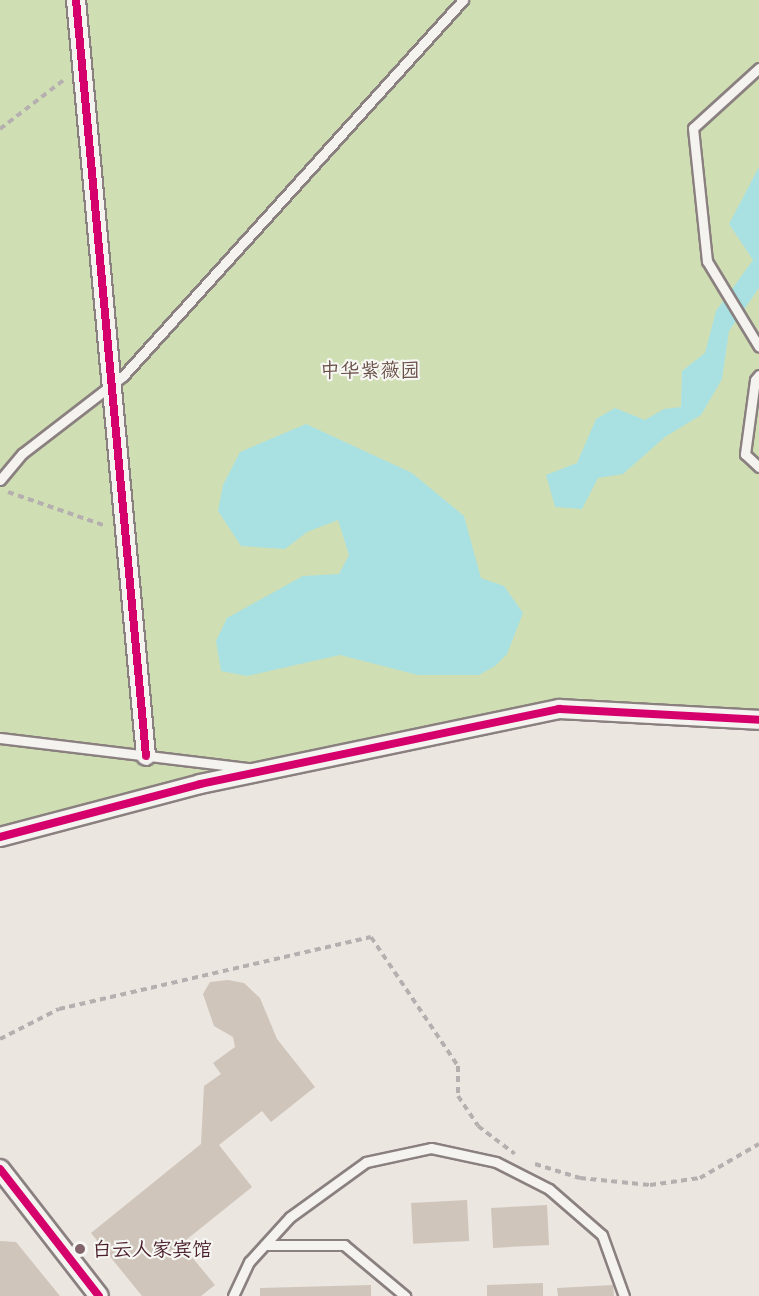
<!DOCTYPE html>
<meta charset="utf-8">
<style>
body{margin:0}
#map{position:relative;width:759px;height:1296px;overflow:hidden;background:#ebe6e0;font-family:Itim,"LXGW WenKai TC",sans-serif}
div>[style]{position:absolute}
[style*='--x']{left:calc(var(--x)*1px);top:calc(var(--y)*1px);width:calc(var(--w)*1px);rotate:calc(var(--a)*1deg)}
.green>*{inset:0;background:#d0deb3}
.water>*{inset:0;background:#a9e1e3}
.building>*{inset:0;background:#cfc5bb;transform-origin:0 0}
.path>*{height:4px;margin-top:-2px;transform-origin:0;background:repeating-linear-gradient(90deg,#b5b0af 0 6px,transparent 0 10.5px)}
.roads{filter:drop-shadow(2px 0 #8b8080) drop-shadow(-2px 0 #8b8080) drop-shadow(0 2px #8b8080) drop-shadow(0 -2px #8b8080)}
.service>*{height:9px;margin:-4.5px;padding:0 4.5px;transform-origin:4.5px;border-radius:4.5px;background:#f4f3f0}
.minor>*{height:18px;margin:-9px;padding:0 9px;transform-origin:9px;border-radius:9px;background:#f4f3f0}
.cycleway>*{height:8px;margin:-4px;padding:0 4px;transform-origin:4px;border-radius:4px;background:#d6006c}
.dots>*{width:16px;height:16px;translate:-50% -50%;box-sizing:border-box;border:3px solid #f6f6f2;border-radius:50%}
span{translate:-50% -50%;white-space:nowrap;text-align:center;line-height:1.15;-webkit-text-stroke:4.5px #f6f6f2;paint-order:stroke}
.park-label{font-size:20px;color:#664d44}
.poi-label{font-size:20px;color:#4a1f2b}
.left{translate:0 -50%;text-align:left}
</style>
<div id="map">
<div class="green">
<div style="clip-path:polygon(0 0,759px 0,759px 720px,559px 709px,0 839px)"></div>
</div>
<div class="water">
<div style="clip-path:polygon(759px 167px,759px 288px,729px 331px,722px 379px,701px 415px,665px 437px,623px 474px,598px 478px,582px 509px,555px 507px,546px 475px,577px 463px,596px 419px,615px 408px,645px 420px,664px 409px,681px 407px,682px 371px,705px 353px,716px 311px,753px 260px,729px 224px)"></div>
<div style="clip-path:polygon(306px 424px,412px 473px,464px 516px,481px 578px,504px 586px,523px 613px,507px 654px,495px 666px,479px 675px,418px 675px,340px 655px,247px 676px,221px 671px,216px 641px,227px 618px,303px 576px,339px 574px,349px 555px,338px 520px,307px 532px,285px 549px,241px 546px,218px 511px,223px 485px,240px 452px)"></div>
</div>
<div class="building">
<div style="clip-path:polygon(228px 980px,244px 983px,260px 998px,277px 1039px,315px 1087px,271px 1122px,262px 1111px,219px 1145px,252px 1187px,181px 1244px,215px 1285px,201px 1296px,142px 1296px,91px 1233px,201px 1144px,204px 1086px,221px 1074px,213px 1063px,235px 1047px,233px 1037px,214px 1026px,203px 994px,210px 982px)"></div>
<div style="left:467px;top:1200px;width:41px;height:56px;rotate:87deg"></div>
<div style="left:547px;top:1205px;width:40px;height:56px;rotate:87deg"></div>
<div style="clip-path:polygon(0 1241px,16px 1242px,60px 1296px,0 1296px)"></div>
<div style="clip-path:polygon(543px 1283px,543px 1296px,487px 1296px,487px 1285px)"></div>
<div style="clip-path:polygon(371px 1285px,371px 1296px,260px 1296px,260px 1288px)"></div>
<div style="clip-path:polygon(613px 1285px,614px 1296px,558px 1296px,557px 1288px)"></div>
</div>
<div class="path">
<div style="--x:0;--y:129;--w:82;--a:-37.6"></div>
<div style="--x:8;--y:492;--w:104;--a:19.1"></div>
<div style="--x:0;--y:1039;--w:66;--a:-27"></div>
<div style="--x:59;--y:1009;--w:320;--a:-13"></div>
<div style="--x:371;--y:937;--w:156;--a:56"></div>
<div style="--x:458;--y:1066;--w:30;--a:90"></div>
<div style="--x:458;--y:1096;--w:36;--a:56"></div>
<div style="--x:478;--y:1126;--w:46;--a:37.1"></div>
<div style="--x:535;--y:1164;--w:47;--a:17.3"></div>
<div style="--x:580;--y:1178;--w:70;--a:5.7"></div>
<div style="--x:650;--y:1185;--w:50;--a:-8"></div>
<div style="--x:700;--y:1178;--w:68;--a:-30"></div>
</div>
<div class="roads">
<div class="service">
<div style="--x:759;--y:68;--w:89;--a:137.7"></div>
<div style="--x:693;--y:128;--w:134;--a:84"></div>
<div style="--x:707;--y:261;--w:100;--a:58.8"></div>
<div style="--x:759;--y:375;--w:6;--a:129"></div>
<div style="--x:755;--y:380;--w:75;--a:97.7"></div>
<div style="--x:745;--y:454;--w:19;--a:43"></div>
<div style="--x:0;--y:480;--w:35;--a:-50"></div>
<div style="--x:23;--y:453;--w:126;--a:-37.6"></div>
<div style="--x:123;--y:376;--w:507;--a:-47.88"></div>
<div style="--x:0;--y:738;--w:251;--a:6.9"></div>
<div style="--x:265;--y:1245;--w:79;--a:0"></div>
<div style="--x:344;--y:1245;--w:80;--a:39.9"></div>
<div style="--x:233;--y:1296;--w:38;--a:-65"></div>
<div style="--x:249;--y:1262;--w:61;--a:-47.7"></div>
<div style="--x:290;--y:1217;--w:94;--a:-35.9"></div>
<div style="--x:366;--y:1162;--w:66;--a:-12.2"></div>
<div style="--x:431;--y:1148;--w:66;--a:12.2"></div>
<div style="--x:496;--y:1162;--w:59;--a:27"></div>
<div style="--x:549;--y:1189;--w:70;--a:41"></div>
<div style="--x:602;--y:1235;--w:65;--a:70.2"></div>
</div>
<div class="minor">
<div style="--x:76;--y:0;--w:759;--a:84.71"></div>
<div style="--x:0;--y:837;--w:207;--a:-14.8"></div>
<div style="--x:200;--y:784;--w:367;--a:-11.8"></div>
<div style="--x:559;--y:709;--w:200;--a:3.1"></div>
<div style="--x:0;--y:1169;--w:161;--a:52.1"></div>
</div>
</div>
<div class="cycleway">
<div style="--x:76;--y:0;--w:759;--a:84.71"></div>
<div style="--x:0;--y:837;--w:207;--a:-14.8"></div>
<div style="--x:200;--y:784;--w:367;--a:-11.8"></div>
<div style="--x:559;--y:709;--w:200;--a:3.1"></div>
<div style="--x:0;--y:1169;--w:161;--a:52.1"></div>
</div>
<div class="dots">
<div style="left:80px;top:1249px;background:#82656a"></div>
</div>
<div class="park-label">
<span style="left:370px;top:370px">中华紫薇园</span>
</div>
<div class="poi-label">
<span class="left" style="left:92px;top:1249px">白云人家宾馆</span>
</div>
</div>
